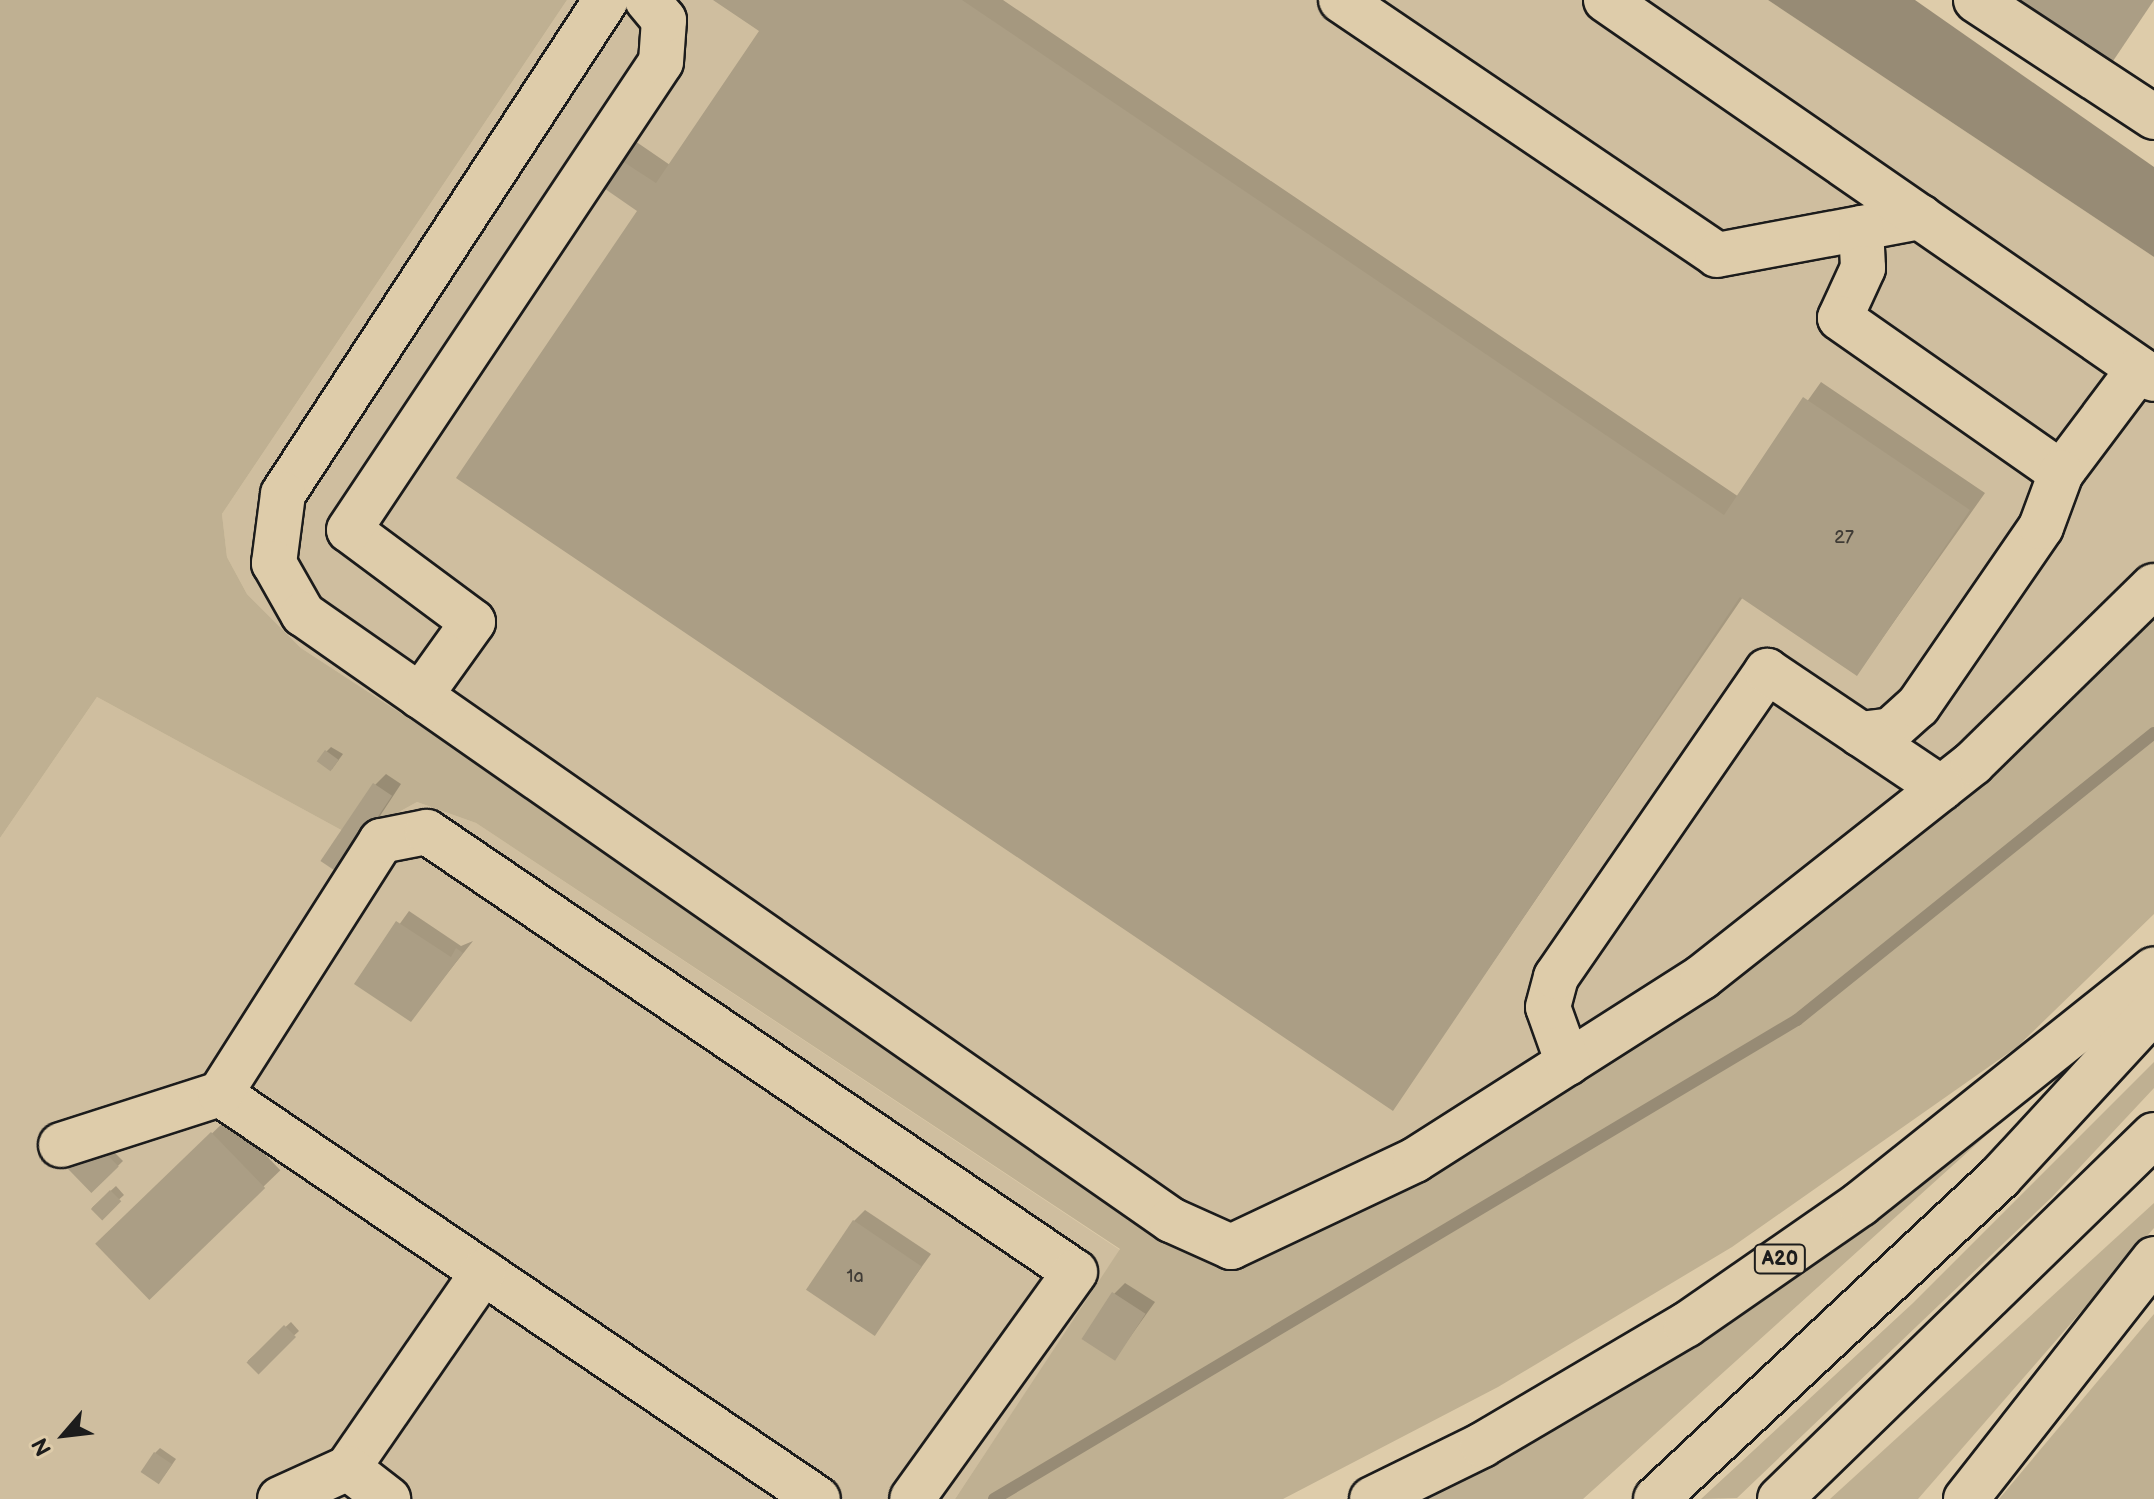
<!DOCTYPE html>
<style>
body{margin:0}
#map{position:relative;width:2154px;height:1499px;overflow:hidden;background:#deccaa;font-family:"Balsamiq Sans",sans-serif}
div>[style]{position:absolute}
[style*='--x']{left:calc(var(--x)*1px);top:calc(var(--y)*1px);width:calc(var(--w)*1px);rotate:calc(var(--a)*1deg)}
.built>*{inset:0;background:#cfbe9f}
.green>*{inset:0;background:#bfb092}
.water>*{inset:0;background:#978b75}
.shadow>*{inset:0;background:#0003;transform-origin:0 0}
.stream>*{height:12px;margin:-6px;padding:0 6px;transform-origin:6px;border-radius:6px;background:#978b75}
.building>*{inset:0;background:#ab9e85;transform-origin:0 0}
.roads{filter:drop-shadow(2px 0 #1c1c1c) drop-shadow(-2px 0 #1c1c1c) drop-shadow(0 2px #1c1c1c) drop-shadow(0 -2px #1c1c1c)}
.minor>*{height:44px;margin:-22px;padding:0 22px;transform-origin:22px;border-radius:22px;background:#deccaa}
.highway>*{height:44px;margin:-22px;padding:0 22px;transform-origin:22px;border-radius:22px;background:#deccaa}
span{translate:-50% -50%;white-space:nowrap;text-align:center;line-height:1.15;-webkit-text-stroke:6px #deccaa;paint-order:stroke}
.number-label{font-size:18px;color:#403c36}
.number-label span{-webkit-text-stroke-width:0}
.shield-label span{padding:2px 6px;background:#deccaa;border:2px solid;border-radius:6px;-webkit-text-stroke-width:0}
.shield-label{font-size:20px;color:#1c1c1c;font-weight:700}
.north{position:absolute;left:24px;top:1395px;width:80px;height:80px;-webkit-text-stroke:6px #deccaa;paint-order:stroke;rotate:242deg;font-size:22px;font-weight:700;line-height:32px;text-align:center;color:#1c1c1c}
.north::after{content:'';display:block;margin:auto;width:28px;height:36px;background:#1c1c1c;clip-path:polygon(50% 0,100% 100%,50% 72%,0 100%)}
</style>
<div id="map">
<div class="built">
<div style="clip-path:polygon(567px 0,1768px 0,2154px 257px,2154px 608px,1626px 1039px,1210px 1242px,301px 648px,247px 594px,227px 557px,222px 514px)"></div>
<div style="clip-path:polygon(97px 697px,354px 837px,417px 802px,476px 823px,1120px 1250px,955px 1499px,0 1499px,0 838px)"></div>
</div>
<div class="green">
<div style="clip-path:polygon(0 0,567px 0,222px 514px,227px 557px,247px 594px,301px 648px,1210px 1242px,1626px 1039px,2154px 608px,2154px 914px,2017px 1047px,1732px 1247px,1498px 1387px,1283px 1499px,955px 1499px,1120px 1249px,476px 823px,417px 802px,354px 837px,97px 697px,0 838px)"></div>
<div style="clip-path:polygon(2154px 1062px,2154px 1088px,2052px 1197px,1737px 1498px,1701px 1499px,1913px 1303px)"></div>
<div style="clip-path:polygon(1991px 1131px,1583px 1499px,1392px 1499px,1657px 1354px)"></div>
<div style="clip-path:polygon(2154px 1203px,2154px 1228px,1918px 1499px,1830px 1499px)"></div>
<div style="clip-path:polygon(2154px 1314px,2154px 1499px,1999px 1499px)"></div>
</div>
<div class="water">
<div style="clip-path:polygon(1768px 0,1915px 0,2154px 167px,2154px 257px)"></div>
</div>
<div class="shadow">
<div style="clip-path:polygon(717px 0,1003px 0,1739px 497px,1821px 382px,1985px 493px,1857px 674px,1743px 597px,1393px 1108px,640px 210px,601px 183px,635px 141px,670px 165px,761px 30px)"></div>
<div style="clip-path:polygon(331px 747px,343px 754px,332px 769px,326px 752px)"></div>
<div style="clip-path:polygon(386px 774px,401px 784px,351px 860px,375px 785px)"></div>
<div style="clip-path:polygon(409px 911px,461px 946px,473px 941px,411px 1019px,357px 983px)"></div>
<div style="left:229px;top:1117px;width:74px;height:182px;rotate:46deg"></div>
<div style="clip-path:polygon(99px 1137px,123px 1161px,92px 1191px)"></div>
<div style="left:116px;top:1186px;width:12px;height:32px;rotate:48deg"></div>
<div style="clip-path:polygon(865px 1210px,931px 1254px,874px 1333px,854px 1221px)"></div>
<div style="clip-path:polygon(1125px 1283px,1155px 1302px,1115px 1358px,1114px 1294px)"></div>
<div style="left:291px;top:1322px;width:12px;height:58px;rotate:48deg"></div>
<div style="clip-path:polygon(160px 1448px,176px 1459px,164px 1476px,155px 1453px)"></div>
</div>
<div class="stream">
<div style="--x:994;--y:1499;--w:935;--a:-30.82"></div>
<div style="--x:1797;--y:1020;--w:458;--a:-38.8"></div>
</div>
<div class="building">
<div style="clip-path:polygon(713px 0,962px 0,1724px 515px,1803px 397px,1970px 510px,1857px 676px,1740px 597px,1393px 1111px,456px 478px,637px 211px,598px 184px,616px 157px,656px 183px,759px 31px)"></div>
<div style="clip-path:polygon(1996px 0,2154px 0,2105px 73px)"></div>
<div style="left:325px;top:750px;width:17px;height:14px;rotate:36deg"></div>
<div style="left:373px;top:783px;width:23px;height:94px;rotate:34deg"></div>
<div style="clip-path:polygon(396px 921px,451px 957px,456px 948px,463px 953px,411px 1022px,354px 984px)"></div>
<div style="left:211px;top:1132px;width:78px;height:161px;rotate:46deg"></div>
<div style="left:93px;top:1140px;width:37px;height:38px;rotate:46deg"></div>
<div style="left:110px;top:1190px;width:16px;height:27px;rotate:45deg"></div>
<div style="left:853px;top:1220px;width:83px;height:84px;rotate:34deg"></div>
<div style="left:1112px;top:1292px;width:40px;height:56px;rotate:33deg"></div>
<div style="left:284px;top:1325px;width:17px;height:53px;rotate:45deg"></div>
<div style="left:154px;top:1452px;width:22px;height:24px;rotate:34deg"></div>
</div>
<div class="roads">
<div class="minor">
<div style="--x:606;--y:0;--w:590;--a:123.18"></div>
<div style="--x:283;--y:494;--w:70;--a:97.4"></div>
<div style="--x:274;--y:563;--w:59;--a:60.4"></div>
<div style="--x:303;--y:614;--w:1059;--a:34.92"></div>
<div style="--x:1171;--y:1220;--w:66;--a:24.2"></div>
<div style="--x:1231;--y:1247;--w:204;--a:-25.3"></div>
<div style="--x:1415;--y:1160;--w:340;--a:-32.5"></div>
<div style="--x:1702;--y:977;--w:345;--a:-38.3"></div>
<div style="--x:1973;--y:763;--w:253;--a:-44.4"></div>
<div style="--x:1341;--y:0;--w:454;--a:34.1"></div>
<div style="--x:1717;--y:255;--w:207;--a:-10.6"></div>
<div style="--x:1606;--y:0;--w:666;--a:34.67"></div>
<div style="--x:1976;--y:0;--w:213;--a:33.3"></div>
<div style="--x:1861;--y:228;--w:40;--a:87.1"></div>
<div style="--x:1863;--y:268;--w:55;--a:114.7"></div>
<div style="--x:1840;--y:318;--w:270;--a:35"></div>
<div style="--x:2061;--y:473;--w:130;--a:-53.1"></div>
<div style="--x:420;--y:696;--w:91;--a:-54.4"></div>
<div style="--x:473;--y:622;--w:154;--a:-143.4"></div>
<div style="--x:349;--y:530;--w:562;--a:-56.31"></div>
<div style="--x:661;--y:62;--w:42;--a:-85.9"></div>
<div style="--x:664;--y:20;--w:26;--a:-130"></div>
<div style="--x:1860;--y:734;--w:31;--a:-7"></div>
<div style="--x:1891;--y:730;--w:36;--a:-42"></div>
<div style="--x:1918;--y:706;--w:217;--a:-55.5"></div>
<div style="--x:2041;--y:527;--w:58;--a:-69.7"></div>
<div style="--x:1568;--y:1063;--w:59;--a:-109.7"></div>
<div style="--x:1548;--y:1007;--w:31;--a:-75"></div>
<div style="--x:1556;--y:977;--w:372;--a:-55.4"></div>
<div style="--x:1767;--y:671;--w:210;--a:33.9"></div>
<div style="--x:220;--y:1094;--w:722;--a:34.11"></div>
<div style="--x:61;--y:1145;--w:167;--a:-17.8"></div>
<div style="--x:220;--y:1094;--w:300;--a:-57.5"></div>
<div style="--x:381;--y:841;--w:47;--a:-11.1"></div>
<div style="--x:427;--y:832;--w:783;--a:34.18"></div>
<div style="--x:1075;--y:1272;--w:279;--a:125.7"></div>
<div style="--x:348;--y:1468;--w:238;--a:-55.4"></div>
<div style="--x:280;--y:1499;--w:75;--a:-24.5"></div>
<div style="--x:348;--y:1468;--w:51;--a:37.8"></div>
</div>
<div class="highway">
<div style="--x:1372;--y:1499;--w:123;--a:-26.1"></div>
<div style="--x:1482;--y:1445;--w:237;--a:-30.5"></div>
<div style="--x:1686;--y:1325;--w:212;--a:-34.8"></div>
<div style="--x:1860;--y:1204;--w:376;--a:-38.6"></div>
<div style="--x:1656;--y:1499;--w:471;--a:-43.1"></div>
<div style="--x:2000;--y:1177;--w:227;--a:-47.3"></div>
<div style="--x:1780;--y:1499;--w:522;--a:-44.22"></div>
<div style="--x:1966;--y:1499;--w:305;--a:-51.9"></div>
</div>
</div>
<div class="number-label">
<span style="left:1844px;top:538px">27</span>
<span style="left:855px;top:1277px">1a</span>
</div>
<div class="shield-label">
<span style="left:1780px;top:1259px">A20</span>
</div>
<div class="north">N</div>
</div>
